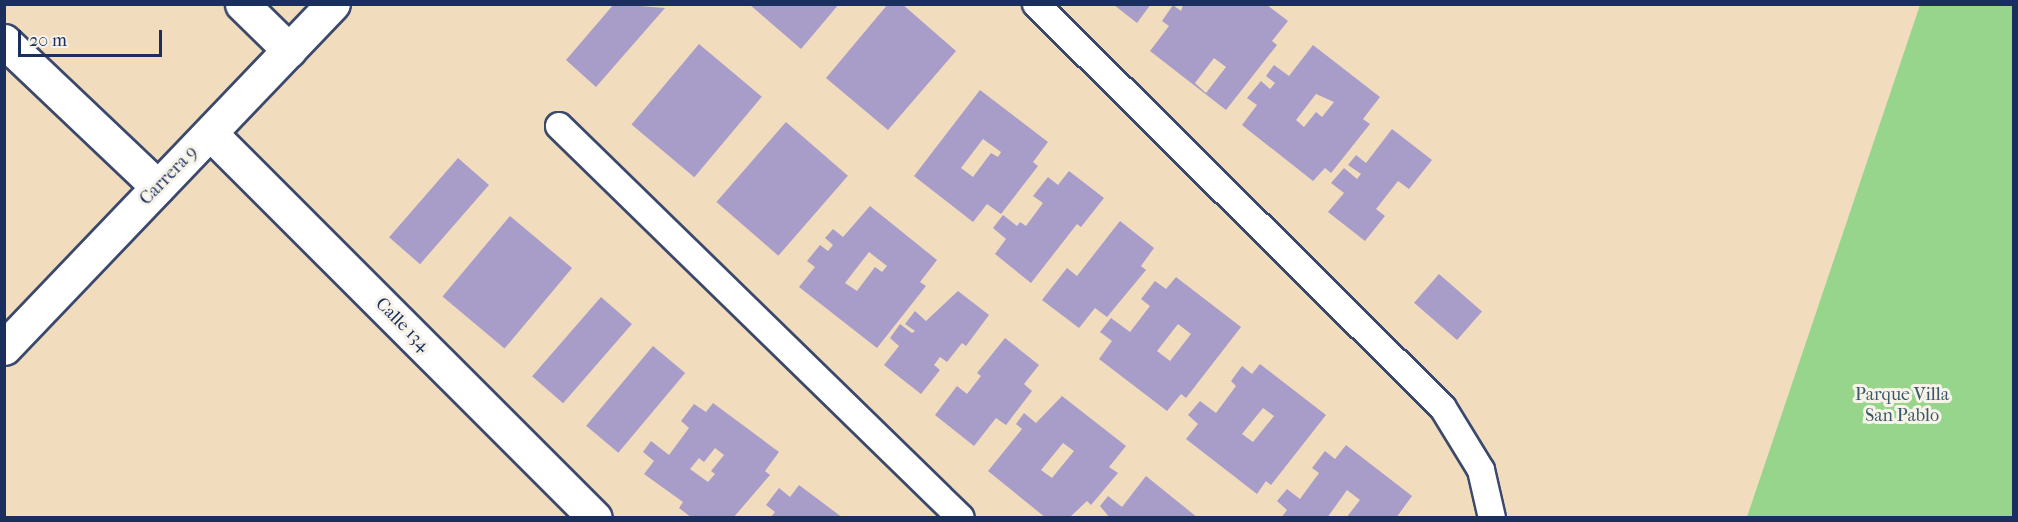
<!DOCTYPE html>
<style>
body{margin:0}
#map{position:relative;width:2018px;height:522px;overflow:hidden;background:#f2dcbe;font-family:"IM FELL French Canon",serif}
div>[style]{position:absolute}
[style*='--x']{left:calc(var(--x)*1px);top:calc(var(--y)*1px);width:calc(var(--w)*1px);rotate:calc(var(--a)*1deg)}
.green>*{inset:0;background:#96d58b}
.building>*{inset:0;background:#a79dc8;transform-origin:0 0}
.roads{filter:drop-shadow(2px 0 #3b496c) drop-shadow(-2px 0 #3b496c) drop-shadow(0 2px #3b496c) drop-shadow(0 -2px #3b496c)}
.lane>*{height:26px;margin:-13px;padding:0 13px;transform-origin:13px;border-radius:13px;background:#fff}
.street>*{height:33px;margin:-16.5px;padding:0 16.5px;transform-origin:16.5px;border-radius:16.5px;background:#fff}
span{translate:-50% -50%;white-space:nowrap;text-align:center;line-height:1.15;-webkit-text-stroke:6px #f7f3e8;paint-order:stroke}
.street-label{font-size:18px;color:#1b2f5e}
.park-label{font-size:18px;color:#3a5869}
.frame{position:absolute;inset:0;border:6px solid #1b2f5e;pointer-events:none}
.scale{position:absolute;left:18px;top:30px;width:144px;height:27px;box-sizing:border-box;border:3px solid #1b2f5e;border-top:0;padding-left:8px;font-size:18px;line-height:21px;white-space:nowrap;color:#1b2f5e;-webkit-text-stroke:4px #f7f3e8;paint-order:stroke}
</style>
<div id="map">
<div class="green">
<div style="clip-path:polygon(1920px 5px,2013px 5px,2013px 517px,1747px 517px)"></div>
</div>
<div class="building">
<div style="clip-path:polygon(614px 4px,665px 8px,596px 87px,566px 60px)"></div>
<div style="clip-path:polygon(749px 4px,839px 4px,801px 49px)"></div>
<div style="clip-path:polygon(888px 4px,902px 4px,956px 51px,888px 130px,826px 78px)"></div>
<div style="clip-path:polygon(1123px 4px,1151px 4px,1137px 23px,1114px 5px)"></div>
<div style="clip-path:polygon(evenodd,1173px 5px,1181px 11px,1183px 5px,1267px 5px,1288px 21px,1272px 41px,1277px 45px,1226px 110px,1150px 51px,1169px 26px,1162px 21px,1173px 5px,1214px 58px,1226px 67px,1206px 93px,1195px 83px,1214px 58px)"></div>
<div style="left:699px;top:44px;width:82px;height:105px;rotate:40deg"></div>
<div style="clip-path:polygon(evenodd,1313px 45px,1380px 97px,1363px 119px,1370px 124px,1331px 173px,1325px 168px,1313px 181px,1242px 125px,1257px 105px,1247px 98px,1261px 81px,1270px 89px,1275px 83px,1266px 76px,1274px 65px,1289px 76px,1313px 45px,1316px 94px,1334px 102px,1322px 117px,1316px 112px,1304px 127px,1296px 120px,1316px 94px)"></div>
<div style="clip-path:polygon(evenodd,980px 90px,1048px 142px,1033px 162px,1038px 166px,1001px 214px,987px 204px,973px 222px,914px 176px,980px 90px,983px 139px,1001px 152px,998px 157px,991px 153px,973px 177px,961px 168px,983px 139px)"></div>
<div style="left:786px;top:122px;width:82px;height:106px;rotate:41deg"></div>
<div style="clip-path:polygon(1392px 129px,1432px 160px,1409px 189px,1398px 181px,1376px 209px,1385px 216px,1365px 241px,1328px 212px,1344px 193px,1331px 183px,1344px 168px,1357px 179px,1361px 174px,1348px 165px,1356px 155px,1366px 163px)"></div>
<div style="left:458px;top:158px;width:41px;height:105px;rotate:41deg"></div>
<div style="clip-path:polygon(1069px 171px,1104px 198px,1081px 227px,1077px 224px,1031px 283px,995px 254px,1006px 239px,993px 228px,1003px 215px,1017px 226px,1020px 222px,1026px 226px,1043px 203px,1033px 196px,1048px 177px,1058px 185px)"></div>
<div style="clip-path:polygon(evenodd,870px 206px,937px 260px,920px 282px,926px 286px,877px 348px,799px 287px,815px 267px,807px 261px,820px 245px,828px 251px,833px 245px,825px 238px,833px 229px,843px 237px,870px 206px,869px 252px,887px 266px,882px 272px,875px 267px,857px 291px,845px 283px,869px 252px)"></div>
<div style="left:510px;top:216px;width:81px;height:105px;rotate:40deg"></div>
<div style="clip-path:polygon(1120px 221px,1154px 248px,1141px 266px,1146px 270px,1107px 317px,1095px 308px,1079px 328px,1042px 300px,1067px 268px,1077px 276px)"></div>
<div style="left:1439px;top:274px;width:57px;height:38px;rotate:41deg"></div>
<div style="clip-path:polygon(evenodd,1176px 277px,1241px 327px,1186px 398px,1181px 394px,1167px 411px,1099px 359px,1112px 341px,1100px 332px,1111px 318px,1130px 332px,1150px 306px,1141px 299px,1155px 281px,1166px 289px,1176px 277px,1178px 324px,1191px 334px,1170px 361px,1157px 351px,1178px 324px)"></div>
<div style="clip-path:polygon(958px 291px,989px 315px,966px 346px,962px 343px,947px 362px,940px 357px,934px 365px,940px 370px,921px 394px,884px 365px,899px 346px,890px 338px,900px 324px,912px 333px,915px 331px,905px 324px,915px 311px,926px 321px)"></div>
<div style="left:601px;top:297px;width:41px;height:105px;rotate:41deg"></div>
<div style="clip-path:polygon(1005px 338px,1039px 365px,1024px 384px,1032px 391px,1006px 425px,996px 418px,974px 446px,935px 415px,957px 386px,967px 394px,981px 376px,977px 373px)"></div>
<div style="left:653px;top:346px;width:42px;height:104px;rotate:40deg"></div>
<div style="clip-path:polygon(evenodd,1260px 364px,1326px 415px,1271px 485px,1266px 481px,1257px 494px,1186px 439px,1198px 424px,1188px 415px,1200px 401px,1216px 413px,1236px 386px,1231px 381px,1242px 366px,1252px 374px,1260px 364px,1263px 408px,1274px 416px,1253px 442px,1242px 434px,1263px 408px)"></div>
<div style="clip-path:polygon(evenodd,1062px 396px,1126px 446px,1109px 467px,1118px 473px,1091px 505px,1087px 501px,1069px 518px,1046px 518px,988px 471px,1022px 429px,1016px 424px,1024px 413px,1036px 423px,1062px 396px,1063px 443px,1074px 451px,1052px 478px,1041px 470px,1063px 443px)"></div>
<div style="clip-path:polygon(evenodd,713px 403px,779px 452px,765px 471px,770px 475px,733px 518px,692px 518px,679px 508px,683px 502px,644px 474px,654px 461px,643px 452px,651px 441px,669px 455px,689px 428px,681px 421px,694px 404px,706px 412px,713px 403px,715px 448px,724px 455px,711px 471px,715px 474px,708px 482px,690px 469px,699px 458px,704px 462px,715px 448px)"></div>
<div style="clip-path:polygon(1346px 445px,1412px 496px,1396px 518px,1346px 518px,1360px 500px,1347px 490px,1327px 518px,1281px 518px,1287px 510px,1277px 501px,1287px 489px,1300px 499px,1319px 473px,1312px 468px,1325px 451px,1335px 459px)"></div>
<div style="clip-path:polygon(1146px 476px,1198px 518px,1110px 518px,1100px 506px,1108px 496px,1122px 507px)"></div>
<div style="clip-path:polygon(799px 485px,843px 518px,770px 518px,775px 512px,766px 505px,779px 488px,790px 497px)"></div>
</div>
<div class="roads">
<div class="lane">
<div style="--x:1036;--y:4;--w:573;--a:44.79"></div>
<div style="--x:1443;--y:408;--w:73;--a:58.5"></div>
<div style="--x:1481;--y:470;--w:49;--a:77.1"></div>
<div style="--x:559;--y:126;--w:561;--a:44.28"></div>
</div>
<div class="street">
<div style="--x:242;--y:4;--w:66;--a:44.4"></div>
<div style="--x:4;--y:41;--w:212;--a:43.5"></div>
<div style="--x:210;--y:133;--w:544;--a:45"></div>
<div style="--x:4;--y:348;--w:476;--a:-46.3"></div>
</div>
</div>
<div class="street-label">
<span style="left:169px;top:176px;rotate:-46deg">Carrera 9</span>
<span style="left:402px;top:325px;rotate:45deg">Calle 134</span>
</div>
<div class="park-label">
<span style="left:1902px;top:406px">Parque Villa<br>San Pablo</span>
</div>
<div class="frame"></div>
<div class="scale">20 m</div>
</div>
